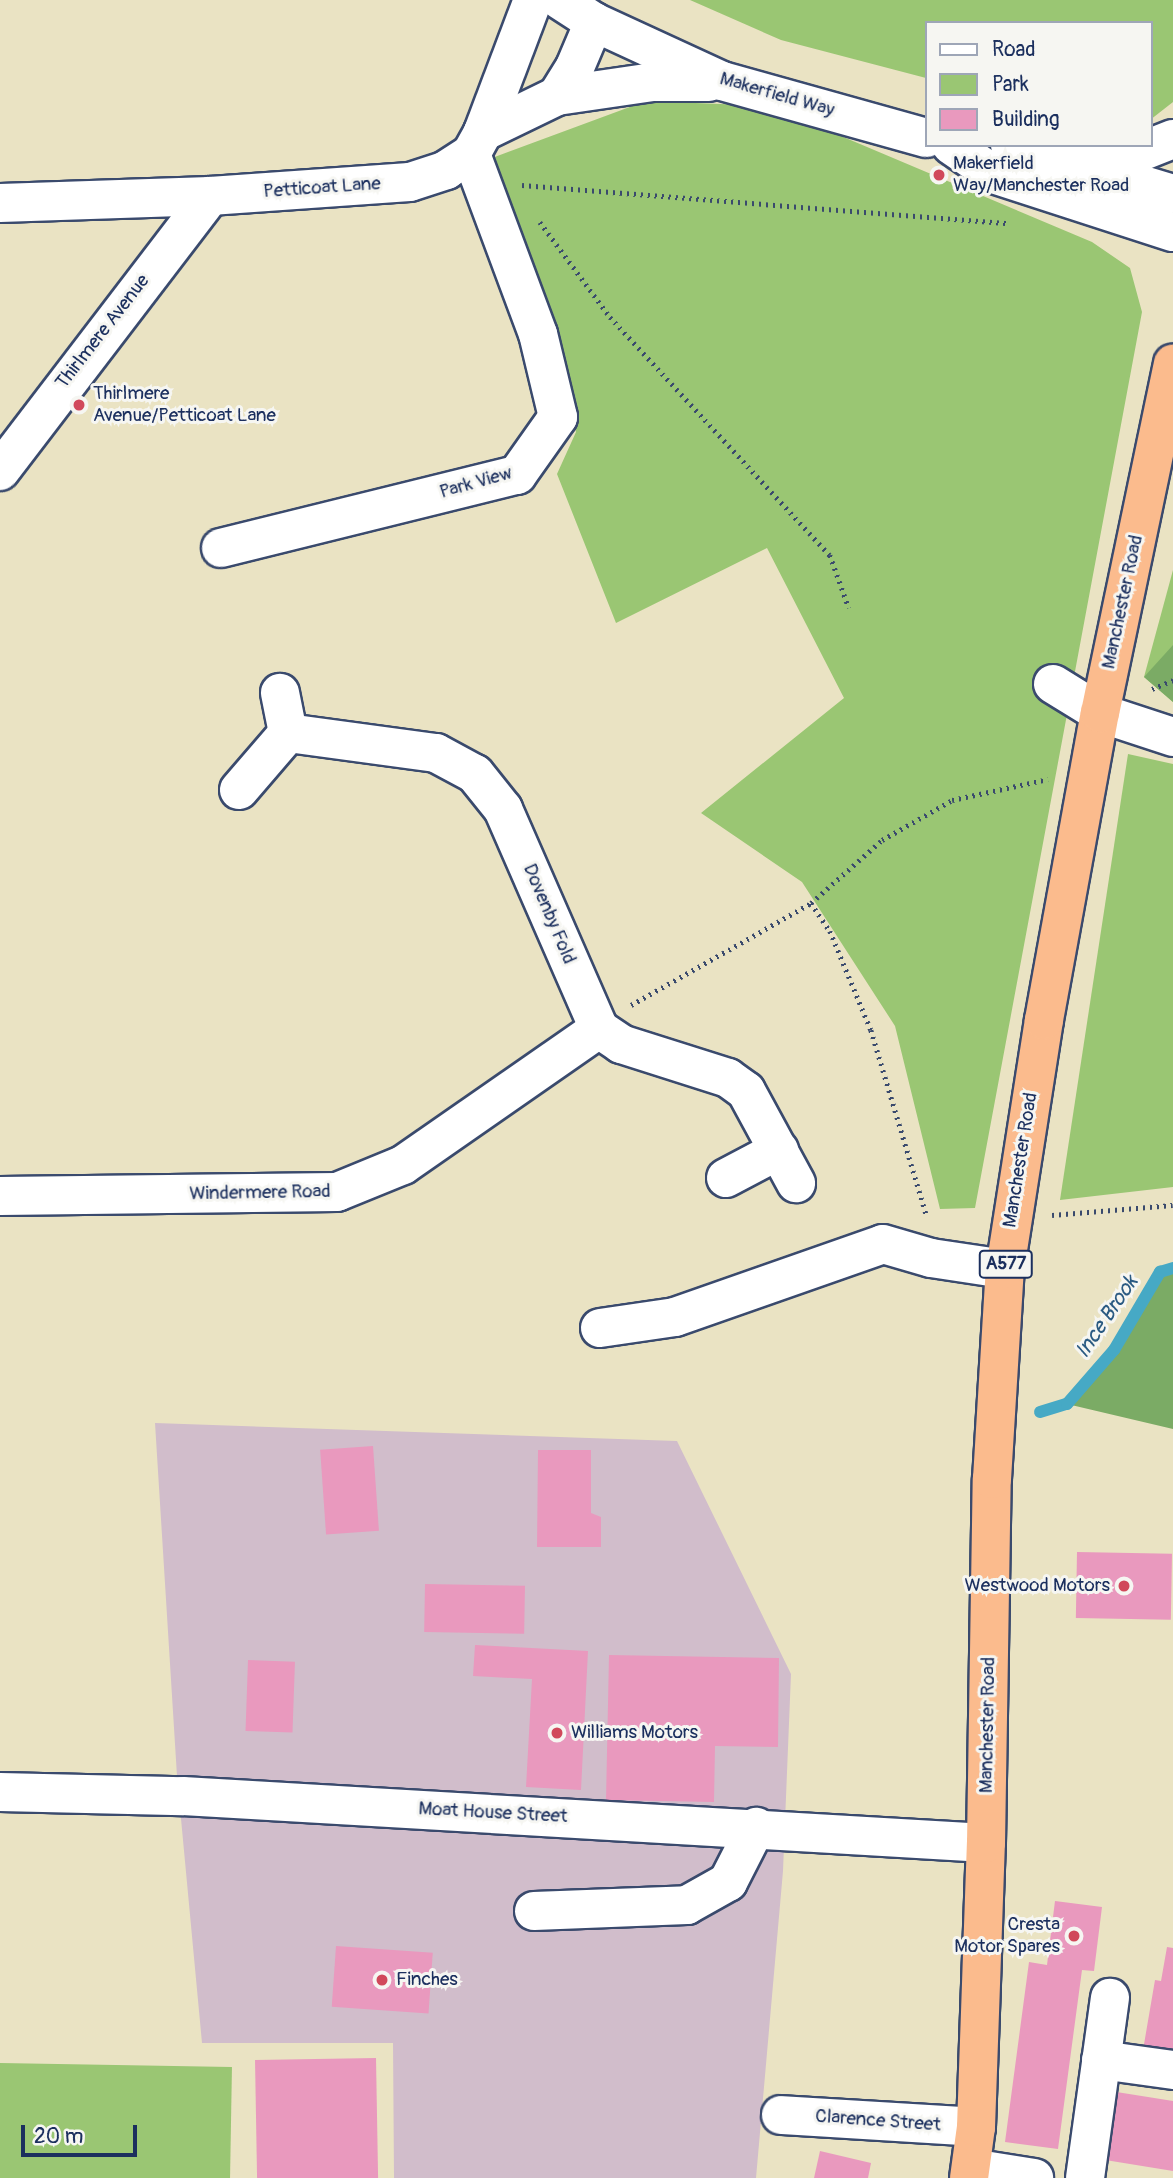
<!DOCTYPE html>
<style>
body{margin:0}
#map{position:relative;width:1173px;height:2178px;overflow:hidden;background:#eae3c3;font-family:Pangolin,sans-serif}
div>[style]{position:absolute}
[style*='--x']{left:calc(var(--x)*1px);top:calc(var(--y)*1px);width:calc(var(--w)*1px);rotate:calc(var(--a)*1deg)}
.industrial>*{inset:0;background:#d1bdcb}
.green>*{inset:0;background:#9ac673;transform-origin:0 0}
.forest>*{inset:0;background:#7bab65}
.stream>*{height:12px;margin:-6px;padding:0 6px;transform-origin:6px;border-radius:6px;background:#46a9c5}
.building>*{inset:0;background:#e999be;transform-origin:0 0}
.path>*{height:4.5px;margin-top:-2.25px;transform-origin:0;background:repeating-linear-gradient(90deg,#3a4a6d 0 2px,transparent 0 7px)}
.roads{filter:drop-shadow(2px 0 #3a4a6d) drop-shadow(-2px 0 #3a4a6d) drop-shadow(0 2px #3a4a6d) drop-shadow(0 -2px #3a4a6d)}
.minor>*{height:38px;margin:-19px;padding:0 19px;transform-origin:19px;border-radius:19px;background:#fff}
.highway>*{height:38px;margin:-19px;padding:0 19px;transform-origin:19px;border-radius:19px;background:#fbbb8d}
.dots>*{width:19px;height:19px;translate:-50% -50%;box-sizing:border-box;border:4px solid #f6f6f2;border-radius:50%}
span{translate:-50% -50%;white-space:nowrap;text-align:center;line-height:1.15;-webkit-text-stroke:6px #f6f6f2;paint-order:stroke}
.shield-label span{padding:2px 5px;background:#f6f6f2;border:2px solid;border-radius:5px;-webkit-text-stroke-width:0}
.shield-label{font-size:18px;color:#1b2f5e;font-weight:700}
.street-label{font-size:19px;color:#1b2f5e}
.poi-label{font-size:19px;color:#1b2f5e}
.left{translate:0 -50%;text-align:left}
.right{translate:-100% -50%;text-align:right}
.water-label{font-size:21px;color:#2a5a82;font-style:italic}
.legend{position:absolute;left:925px;top:21px;width:228px;height:126px;box-sizing:border-box;background:#f6f6f2;border:2px solid #9ea6b7;margin:0;padding:9px 12px;list-style:none;font-size:21px;color:#1b2f5e}
.legend li{display:flex;align-items:center;gap:14px;height:35px}
.legend b{width:35px;border:2px solid #9ea6b7}
.scale{position:absolute;left:21px;top:2125px;width:116px;height:32px;box-sizing:border-box;border:4px solid #1b2f5e;border-top:0;padding-left:9px;font-size:21px;line-height:24px;white-space:nowrap;color:#1b2f5e;-webkit-text-stroke:5px #f6f6f2;paint-order:stroke}
</style>
<div id="map">
<div class="industrial">
<div style="clip-path:polygon(155px 1423px,677px 1441px,791px 1674px,783px 1871px,756px 2178px,394px 2178px,393px 2043px,202px 2043px,177px 1776px)"></div>
</div>
<div class="green">
<div style="clip-path:polygon(690px 0,1173px 0,1173px 102px,1150px 120px,1150px 23px,926px 23px,926px 78px,781px 40px)"></div>
<div style="clip-path:polygon(646px 101px,770px 106px,1092px 242px,1130px 268px,1142px 312px,975px 1208px,940px 1209px,895px 1026px,802px 882px,701px 813px,844px 698px,767px 548px,616px 623px,557px 474px,576px 432px,554px 334px,492px 158px)"></div>
<div style="clip-path:polygon(1173px 570px,1173px 702px,1144px 677px)"></div>
<div style="clip-path:polygon(1128px 754px,1173px 764px,1173px 1187px,1060px 1200px)"></div>
<div style="left:0;top:2063px;width:232px;height:115px;rotate:1deg"></div>
</div>
<div class="forest">
<div style="clip-path:polygon(1173px 645px,1173px 702px,1144px 677px)"></div>
<div style="clip-path:polygon(1173px 1268px,1173px 1429px,1067px 1404px,1114px 1350px,1160px 1272px)"></div>
</div>
<div class="stream">
<div style="--x:1040;--y:1412;--w:28;--a:-17"></div>
<div style="--x:1067;--y:1404;--w:72;--a:-49"></div>
<div style="--x:1114;--y:1350;--w:91;--a:-59.5"></div>
<div style="--x:1160;--y:1272;--w:14;--a:-17"></div>
</div>
<div class="building">
<div style="left:373px;top:1446px;width:85px;height:53px;rotate:86deg"></div>
<div style="clip-path:polygon(538px 1450px,591px 1450px,591px 1513px,601px 1517px,601px 1547px,537px 1547px)"></div>
<div style="left:1077px;top:1552px;width:95px;height:66px;rotate:1deg"></div>
<div style="left:425px;top:1584px;width:100px;height:48px;rotate:1deg"></div>
<div style="clip-path:polygon(475px 1645px,588px 1651px,581px 1790px,526px 1787px,532px 1679px,473px 1676px)"></div>
<div style="clip-path:polygon(609px 1655px,779px 1658px,778px 1747px,715px 1746px,714px 1802px,606px 1800px)"></div>
<div style="left:248px;top:1660px;width:47px;height:71px;rotate:2deg"></div>
<div style="clip-path:polygon(1055px 1901px,1102px 1907px,1094px 1971px,1082px 1970px,1058px 2149px,1005px 2142px,1029px 1962px,1047px 1965px)"></div>
<div style="left:336px;top:1946px;width:97px;height:61px;rotate:4deg"></div>
<div style="clip-path:polygon(1167px 1947px,1173px 1948px,1173px 2061px,1142px 2056px,1155px 1980px,1161px 1981px)"></div>
<div style="left:376px;top:2058px;width:120px;height:121px;rotate:89deg"></div>
<div style="clip-path:polygon(1104px 2090px,1173px 2101px,1173px 2171px,1093px 2158px)"></div>
<div style="clip-path:polygon(820px 2151px,871px 2163px,868px 2178px,814px 2178px)"></div>
</div>
<div class="path">
<div style="--x:522;--y:185;--w:488;--a:4.5"></div>
<div style="--x:540;--y:222;--w:118;--a:53.6"></div>
<div style="--x:610;--y:317;--w:324;--a:47.3"></div>
<div style="--x:830;--y:555;--w:56;--a:70.3"></div>
<div style="--x:1152;--y:689;--w:23;--a:-23"></div>
<div style="--x:811;--y:903;--w:34;--a:56"></div>
<div style="--x:830;--y:931;--w:107;--a:67.5"></div>
<div style="--x:871;--y:1030;--w:195;--a:73.3"></div>
<div style="--x:631;--y:1005;--w:207;--a:-29.5"></div>
<div style="--x:811;--y:903;--w:95;--a:-41.6"></div>
<div style="--x:882;--y:840;--w:81;--a:-29.7"></div>
<div style="--x:952;--y:800;--w:98;--a:-12.3"></div>
<div style="--x:1052;--y:1215;--w:121;--a:-4.7"></div>
</div>
<div class="roads">
<div class="minor">
<div style="--x:560;--y:0;--w:40;--a:32.9"></div>
<div style="--x:594;--y:22;--w:141;--a:24.7"></div>
<div style="--x:722;--y:81;--w:212;--a:15.6"></div>
<div style="--x:557;--y:96;--w:34;--a:-58"></div>
<div style="--x:575;--y:67;--w:49;--a:-67.1"></div>
<div style="--x:483;--y:132;--w:82;--a:-25.9"></div>
<div style="--x:557;--y:96;--w:97;--a:-8.3"></div>
<div style="--x:653;--y:82;--w:56;--a:0"></div>
<div style="--x:951;--y:145;--w:51;--a:34.6"></div>
<div style="--x:993;--y:174;--w:189;--a:17.9"></div>
<div style="--x:1010;--y:145;--w:170;--a:16.7"></div>
<div style="--x:1089;--y:164;--w:31;--a:-7"></div>
<div style="--x:1120;--y:160;--w:57;--a:-21.6"></div>
<div style="--x:0;--y:203;--w:210;--a:-1.9"></div>
<div style="--x:210;--y:196;--w:200;--a:-4"></div>
<div style="--x:410;--y:182;--w:38;--a:-18"></div>
<div style="--x:446;--y:170;--w:30;--a:-33"></div>
<div style="--x:471;--y:154;--w:25;--a:-61"></div>
<div style="--x:483;--y:132;--w:141;--a:-69.3"></div>
<div style="--x:0;--y:471;--w:346;--a:-52.6"></div>
<div style="--x:221;--y:548;--w:305;--a:-13.9"></div>
<div style="--x:517;--y:475;--w:71;--a:-54.7"></div>
<div style="--x:558;--y:417;--w:85;--a:-103.5"></div>
<div style="--x:538;--y:334;--w:192;--a:-110.4"></div>
<div style="--x:1053;--y:684;--w:55;--a:31.7"></div>
<div style="--x:1100;--y:713;--w:77;--a:18.2"></div>
<div style="--x:288;--y:733;--w:149;--a:7.7"></div>
<div style="--x:436;--y:753;--w:44;--a:28.3"></div>
<div style="--x:475;--y:774;--w:45;--a:51.3"></div>
<div style="--x:503;--y:809;--w:240;--a:66.4"></div>
<div style="--x:599;--y:1029;--w:27;--a:34"></div>
<div style="--x:621;--y:1044;--w:112;--a:17.6"></div>
<div style="--x:728;--y:1078;--w:22;--a:36"></div>
<div style="--x:746;--y:1091;--w:105;--a:61.5"></div>
<div style="--x:239;--y:790;--w:75;--a:-49.3"></div>
<div style="--x:288;--y:733;--w:41;--a:-101.3"></div>
<div style="--x:726;--y:1178;--w:60;--a:-27.8"></div>
<div style="--x:0;--y:1196;--w:337;--a:-0.7"></div>
<div style="--x:337;--y:1192;--w:71;--a:-22.2"></div>
<div style="--x:403;--y:1165;--w:239;--a:-34.8"></div>
<div style="--x:600;--y:1328;--w:76;--a:-8.3"></div>
<div style="--x:675;--y:1317;--w:220;--a:-19.3"></div>
<div style="--x:883;--y:1244;--w:50;--a:16.3"></div>
<div style="--x:931;--y:1258;--w:75;--a:8.5"></div>
<div style="--x:0;--y:1792;--w:183;--a:1.3"></div>
<div style="--x:183;--y:1796;--w:804;--a:3.35"></div>
<div style="--x:534;--y:1911;--w:153;--a:-2.2"></div>
<div style="--x:687;--y:1905;--w:47;--a:-29.3"></div>
<div style="--x:728;--y:1882;--w:62;--a:-63"></div>
<div style="--x:1101;--y:2060;--w:73;--a:7.9"></div>
<div style="--x:781;--y:2115;--w:195;--a:3.5"></div>
<div style="--x:971;--y:2168;--w:64;--a:9"></div>
<div style="--x:1085;--y:2178;--w:182;--a:-82.1"></div>
</div>
<div class="highway">
<div style="--x:969;--y:2178;--w:51;--a:-82.2"></div>
<div style="--x:976;--y:2127;--w:284;--a:-88"></div>
<div style="--x:986;--y:1843;--w:364;--a:-89.1"></div>
<div style="--x:992;--y:1479;--w:210;--a:-86.5"></div>
<div style="--x:1005;--y:1269;--w:252;--a:-81.1"></div>
<div style="--x:1044;--y:1020;--w:312;--a:-79.7"></div>
<div style="--x:1100;--y:713;--w:357;--a:-78.2"></div>
</div>
</div>
<div class="dots">
<div style="left:939px;top:175px;background:#d1495b"></div>
<div style="left:79px;top:405px;background:#d1495b"></div>
<div style="left:1124px;top:1586px;background:#d1495b"></div>
<div style="left:557px;top:1733px;background:#d1495b"></div>
<div style="left:1074px;top:1936px;background:#d1495b"></div>
<div style="left:382px;top:1980px;background:#d1495b"></div>
</div>
<div class="shield-label">
<span style="left:1006px;top:1264px">A577</span>
</div>
<div class="street-label">
<span style="left:777px;top:95px;rotate:16deg">Makerfield Way</span>
<span style="left:322px;top:188px;rotate:-4deg">Petticoat Lane</span>
<span style="left:103px;top:332px;rotate:-52deg">Thirlmere Avenue</span>
<span style="left:476px;top:483px;rotate:-16deg">Park View</span>
<span style="left:1123px;top:602px;rotate:-78deg">Manchester Road</span>
<span style="left:549px;top:914px;rotate:67deg">Dovenby Fold</span>
<span style="left:1021px;top:1160px;rotate:-81deg">Manchester Road</span>
<span style="left:260px;top:1193px;rotate:-1deg">Windermere Road</span>
<span style="left:988px;top:1725px;rotate:-89deg">Manchester Road</span>
<span style="left:493px;top:1813px;rotate:3deg">Moat House Street</span>
<span style="left:878px;top:2121px;rotate:4deg">Clarence Street</span>
</div>
<div class="poi-label">
<span class="left" style="left:953px;top:175px">Makerfield<br>Way/Manchester Road</span>
<span class="left" style="left:93px;top:405px">Thirlmere<br>Avenue/Petticoat Lane</span>
<span class="right" style="left:1110px;top:1586px">Westwood Motors</span>
<span class="left" style="left:571px;top:1733px">Williams Motors</span>
<span class="right" style="left:1060px;top:1936px">Cresta<br>Motor Spares</span>
<span class="left" style="left:396px;top:1980px">Finches</span>
</div>
<div class="water-label">
<span style="left:1107px;top:1317px;rotate:-56deg">Ince Brook</span>
</div>
<ul class="legend">
<li><b style="height:9px;background:#fff"></b>Road</li>
<li><b style="height:19px;background:#9ac673"></b>Park</li>
<li><b style="height:19px;background:#e999be"></b>Building</li>
</ul>
<div class="scale">20 m</div>
</div>
